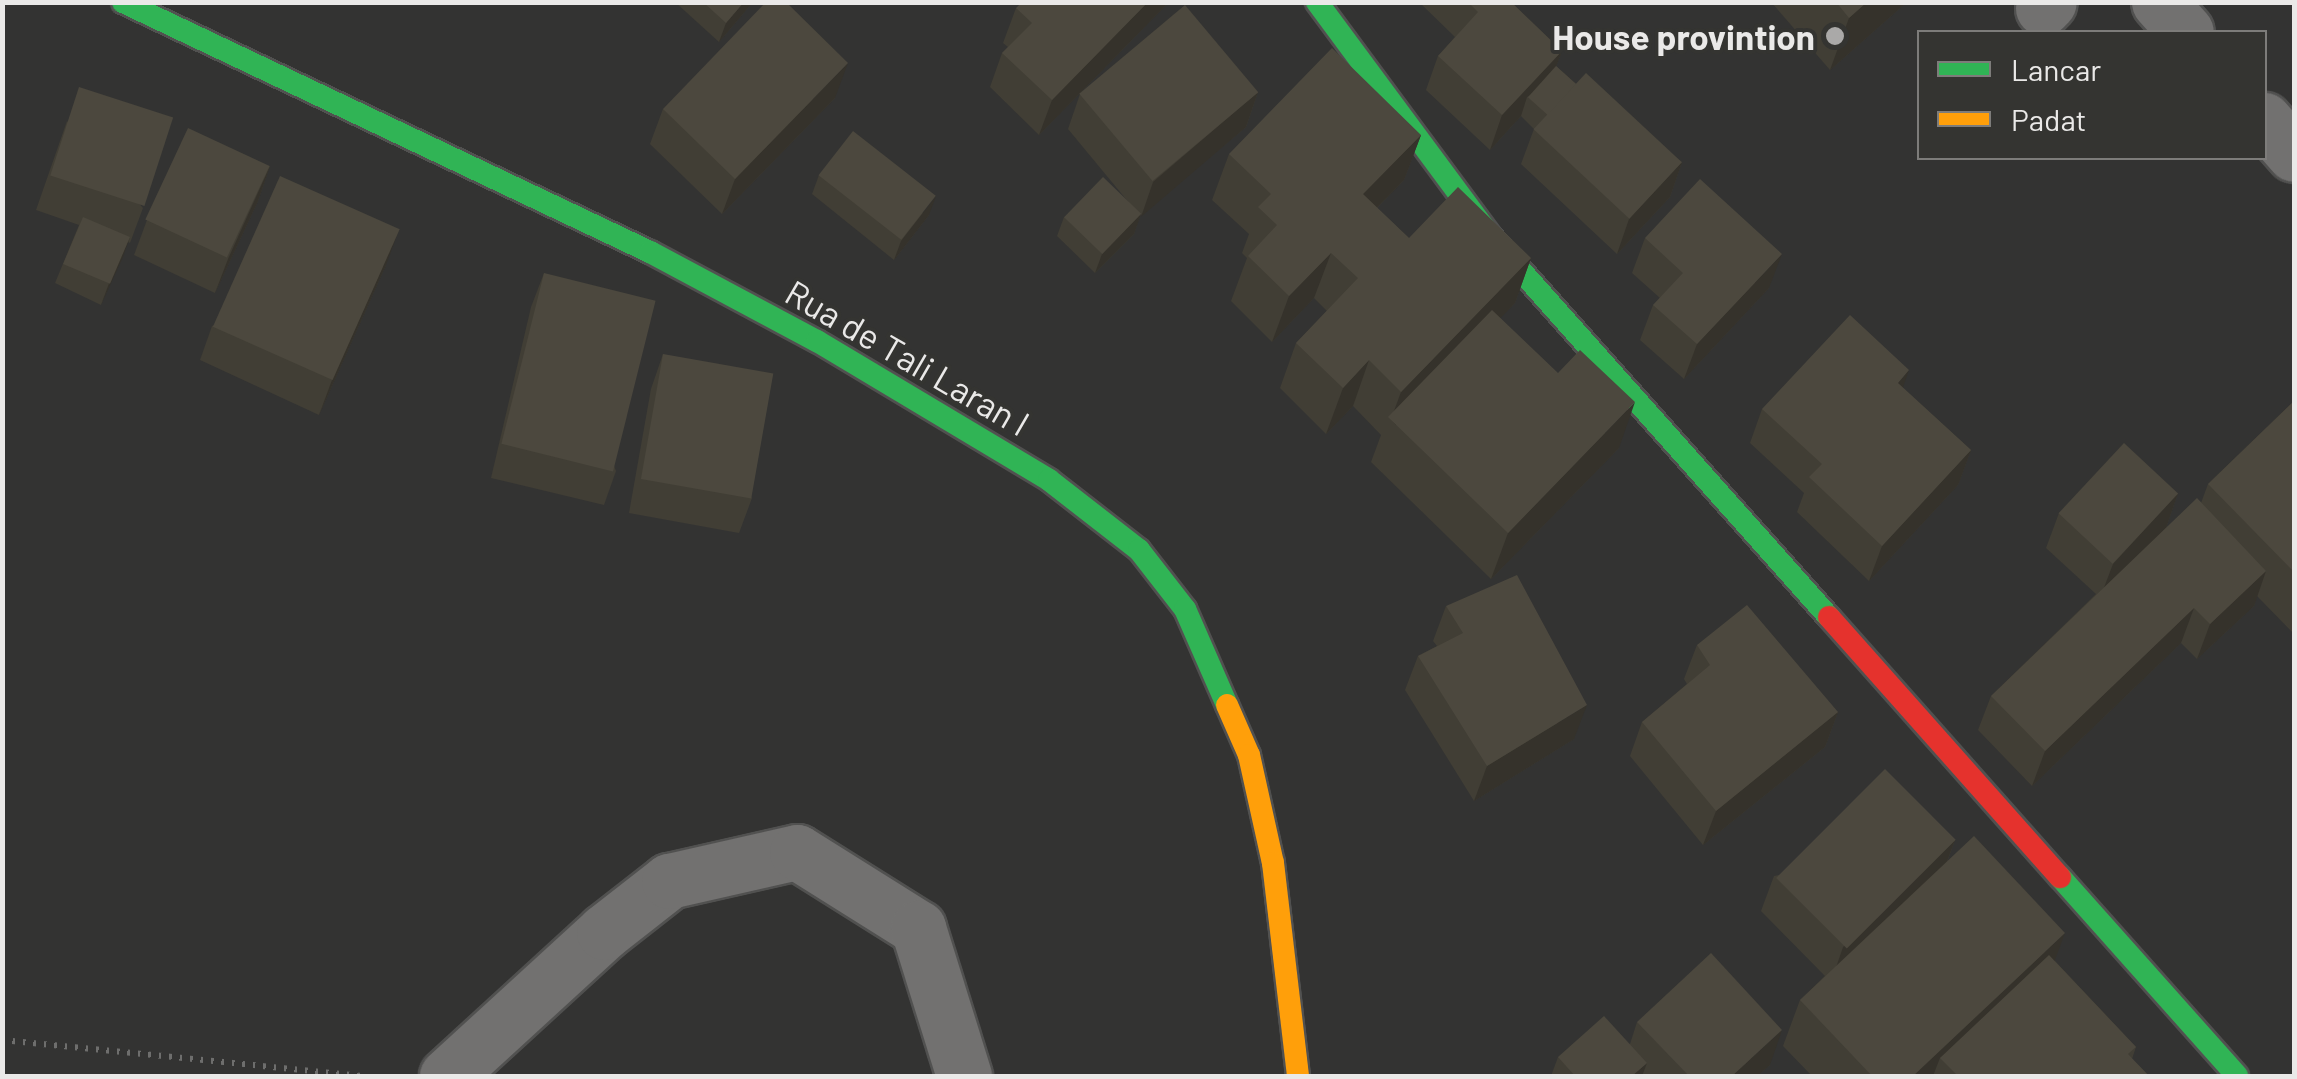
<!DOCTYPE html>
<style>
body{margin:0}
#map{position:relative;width:2297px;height:1079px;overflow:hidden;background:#333332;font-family:Barlow,sans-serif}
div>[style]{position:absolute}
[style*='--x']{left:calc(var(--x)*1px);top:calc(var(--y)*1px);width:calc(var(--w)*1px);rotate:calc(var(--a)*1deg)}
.path>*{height:6px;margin-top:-3px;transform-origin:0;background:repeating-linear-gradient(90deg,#6e6e6d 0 2.5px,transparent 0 10.5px)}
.roads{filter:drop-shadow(2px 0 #515150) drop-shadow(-2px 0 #515150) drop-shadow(0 2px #515150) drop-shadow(0 -2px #515150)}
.street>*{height:55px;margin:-27.5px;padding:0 27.5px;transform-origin:27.5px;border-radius:27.5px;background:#727170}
.fast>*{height:22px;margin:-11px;padding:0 11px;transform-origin:11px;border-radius:11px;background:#30b455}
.slow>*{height:22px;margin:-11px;padding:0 11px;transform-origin:11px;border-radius:11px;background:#ff9f0a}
.jam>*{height:22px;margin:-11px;padding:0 11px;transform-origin:11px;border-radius:11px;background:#e5322d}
.wall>*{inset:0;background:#413e35}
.shaded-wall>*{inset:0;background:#35322b}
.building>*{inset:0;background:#4c483e;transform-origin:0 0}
.dots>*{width:28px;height:28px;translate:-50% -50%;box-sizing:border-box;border:5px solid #343431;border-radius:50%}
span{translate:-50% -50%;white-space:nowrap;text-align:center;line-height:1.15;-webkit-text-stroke:8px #343431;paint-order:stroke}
.poi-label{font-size:35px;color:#eae9e8;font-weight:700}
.right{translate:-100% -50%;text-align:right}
.street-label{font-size:35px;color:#eae9e8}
.frame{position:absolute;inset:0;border:5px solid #eae9e8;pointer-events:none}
.legend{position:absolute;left:1917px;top:30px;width:350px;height:130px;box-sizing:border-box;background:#343431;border:2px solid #7d7c7a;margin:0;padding:12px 18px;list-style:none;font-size:30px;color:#eae9e8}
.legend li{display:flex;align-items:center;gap:20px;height:50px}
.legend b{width:50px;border:2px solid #7d7c7a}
</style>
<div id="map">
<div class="path">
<div style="--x:2;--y:1040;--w:364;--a:5.7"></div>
</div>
<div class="roads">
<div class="street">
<div style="--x:2159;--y:2;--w:40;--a:48"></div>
<div style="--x:2043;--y:8;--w:8;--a:-45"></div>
<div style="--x:2264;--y:120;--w:45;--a:48.6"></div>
<div style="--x:447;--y:1076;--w:213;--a:-42.5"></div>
<div style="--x:604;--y:932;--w:83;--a:-38.1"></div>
<div style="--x:669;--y:881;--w:131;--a:-12.8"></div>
<div style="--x:797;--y:852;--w:143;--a:32.1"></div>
<div style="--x:918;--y:928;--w:155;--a:72.7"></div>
</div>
<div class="fast">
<div style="--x:123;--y:2;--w:583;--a:25.38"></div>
<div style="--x:650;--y:252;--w:189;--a:28.1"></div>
<div style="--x:817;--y:341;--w:270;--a:30.9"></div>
<div style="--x:1049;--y:480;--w:114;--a:37.9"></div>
<div style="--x:1139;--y:550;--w:75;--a:52.1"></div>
<div style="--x:1185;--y:609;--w:105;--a:66.4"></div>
<div style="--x:1317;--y:2;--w:291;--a:53.5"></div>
<div style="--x:1490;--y:236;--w:510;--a:48.34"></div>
<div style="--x:2060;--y:877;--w:266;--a:48.3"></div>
</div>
<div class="slow">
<div style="--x:1227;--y:705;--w:55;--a:66.3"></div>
<div style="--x:1249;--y:755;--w:111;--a:77.5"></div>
<div style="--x:1273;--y:863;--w:214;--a:83.3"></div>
</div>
<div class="jam">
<div style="--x:1829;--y:617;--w:348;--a:48.4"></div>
</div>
</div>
<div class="wall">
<div style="clip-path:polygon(675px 2px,753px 2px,719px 42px)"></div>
<div style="clip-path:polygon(1169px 2px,1039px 135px,990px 87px,1002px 53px,1008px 47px,1003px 43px,1016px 8px)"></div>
<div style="clip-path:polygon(1419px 2px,1511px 2px,1562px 51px,1556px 66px,1576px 84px,1682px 162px,1670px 197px,1617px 254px,1521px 164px,1534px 129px,1521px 116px,1490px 150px,1426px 90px,1438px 56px,1455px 37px)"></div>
<div style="clip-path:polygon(1771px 2px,1907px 2px,1830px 70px)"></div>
<div style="clip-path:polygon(1258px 92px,1246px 127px,1140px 216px,1134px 234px,1095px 273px,1057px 236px,1064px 217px,1130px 204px,1068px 129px,1080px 94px)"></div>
<div style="clip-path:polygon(835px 98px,722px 214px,650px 144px,663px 109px)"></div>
<div style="clip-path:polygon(67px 121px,143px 208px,130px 243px,128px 242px,101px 305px,55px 283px,79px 225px,36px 210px)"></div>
<div style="clip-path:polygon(1421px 135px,1404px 180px,1377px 208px,1409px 238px,1531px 258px,1515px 303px,1500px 318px,1619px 448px,1491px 579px,1371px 462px,1381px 435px,1353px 406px,1326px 434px,1280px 388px,1296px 343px,1327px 311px,1314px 298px,1272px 342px,1231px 301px,1247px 258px,1242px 253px,1249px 234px,1212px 200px,1229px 154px)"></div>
<div style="clip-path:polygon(270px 166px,258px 201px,215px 293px,134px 255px,147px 220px)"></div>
<div style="clip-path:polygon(819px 175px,929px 215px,894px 260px,812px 194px)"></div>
<div style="clip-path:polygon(1645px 238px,1769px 288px,1684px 379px,1640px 340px,1653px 305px,1660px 298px,1632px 273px)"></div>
<div style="clip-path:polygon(386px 265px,319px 415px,200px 360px,212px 326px)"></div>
<div style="clip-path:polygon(544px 273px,616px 471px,604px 505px,491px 478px,531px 307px)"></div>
<div style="clip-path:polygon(663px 354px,752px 498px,739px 533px,629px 513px,651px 389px)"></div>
<div style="clip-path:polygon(1903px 388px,1971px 450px,1958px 485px,1869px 581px,1797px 512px,1804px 493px,1750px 443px,1762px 409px)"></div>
<div style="clip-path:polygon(2294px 401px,2294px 634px,2257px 596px,2254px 606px,2197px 659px,2181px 643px,2032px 786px,1978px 730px,1991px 696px,2096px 594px,2046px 548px,2059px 513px,2178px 493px,2166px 528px,2201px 503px,2208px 484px)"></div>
<div style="clip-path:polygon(1446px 606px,1574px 739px,1474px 801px,1405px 690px,1418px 656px,1437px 646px,1433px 641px)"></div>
<div style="clip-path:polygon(1697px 645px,1838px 712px,1825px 747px,1703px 845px,1630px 756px,1642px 722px,1687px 684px,1684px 679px)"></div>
<div style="clip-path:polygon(1955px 840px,1947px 862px,2055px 961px,2136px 1047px,2132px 1059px,2149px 1076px,1812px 1076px,1783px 1046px,1800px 1000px,1825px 976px,1761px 911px,1774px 876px)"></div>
<div style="clip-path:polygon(1637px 1022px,1770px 1065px,1757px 1076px,1551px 1076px,1558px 1057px,1630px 1044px)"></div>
</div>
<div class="shaded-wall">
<div style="clip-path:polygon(744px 2px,753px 2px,719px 42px,726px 23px)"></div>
<div style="clip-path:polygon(1148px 2px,1169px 2px,1039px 135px,1052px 100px)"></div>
<div style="clip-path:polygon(1867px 2px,1907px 2px,1830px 70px,1849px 18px)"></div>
<div style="clip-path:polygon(1562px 51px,1549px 85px,1527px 97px,1521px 116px,1490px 150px,1502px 115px)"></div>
<div style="clip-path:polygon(848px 63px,835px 98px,722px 214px,735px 179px)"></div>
<div style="clip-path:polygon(1258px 92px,1246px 127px,1141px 217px,1153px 182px)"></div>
<div style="clip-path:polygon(1421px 135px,1404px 180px,1346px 239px,1363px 194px)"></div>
<div style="clip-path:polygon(1682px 162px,1670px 197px,1617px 254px,1629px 219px)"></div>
<div style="clip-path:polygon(270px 166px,258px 201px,215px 293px,228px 259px)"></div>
<div style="clip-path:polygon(936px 196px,929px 215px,894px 260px,901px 241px)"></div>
<div style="clip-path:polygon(1141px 214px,1134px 234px,1095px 273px,1102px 254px)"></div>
<div style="clip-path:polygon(399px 230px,386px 265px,319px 415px,332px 380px)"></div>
<div style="clip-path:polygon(130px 237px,123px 257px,101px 305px,108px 286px)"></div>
<div style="clip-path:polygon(1331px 253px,1314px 298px,1272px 342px,1289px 296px)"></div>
<div style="clip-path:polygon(1782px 254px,1769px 288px,1684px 379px,1697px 344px)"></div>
<div style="clip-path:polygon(1531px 258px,1515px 303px,1396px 425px,1391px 419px,1401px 392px)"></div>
<div style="clip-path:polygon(1369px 360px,1353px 406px,1326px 434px,1343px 388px)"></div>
<div style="clip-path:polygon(1909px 370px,1897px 405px,1898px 383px)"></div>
<div style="clip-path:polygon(1635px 402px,1619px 448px,1491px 579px,1508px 533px)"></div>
<div style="clip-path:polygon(1971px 450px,1958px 485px,1869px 581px,1882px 546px)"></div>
<div style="clip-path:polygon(2178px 493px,2166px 528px,2100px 598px,2113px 564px)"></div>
<div style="clip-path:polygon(2266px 571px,2254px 606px,2197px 659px,2210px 624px)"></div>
<div style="clip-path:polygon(2194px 608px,2181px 643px,2032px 786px,2045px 751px)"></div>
<div style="clip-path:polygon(1587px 705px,1574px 739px,1474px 801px,1487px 766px)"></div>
<div style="clip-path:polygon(1838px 712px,1825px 747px,1703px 845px,1716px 811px)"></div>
<div style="clip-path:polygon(1955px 840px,1942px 875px,1831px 982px,1843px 947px)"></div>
<div style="clip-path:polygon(2065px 933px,2048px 979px,1940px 1058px,1933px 1076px,1913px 1076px)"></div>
<div style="clip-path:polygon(1782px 1030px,1770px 1065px,1757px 1076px,1732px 1076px)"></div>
<div style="clip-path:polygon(1647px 1063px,1642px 1076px,1632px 1076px)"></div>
</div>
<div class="building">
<div style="clip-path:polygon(703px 2px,744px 2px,726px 23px)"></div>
<div style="clip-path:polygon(766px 2px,786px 2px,848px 63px,735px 179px,663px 109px)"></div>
<div style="clip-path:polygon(1022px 2px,1148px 2px,1052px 100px,1002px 53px,1032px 23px,1016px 8px)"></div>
<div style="clip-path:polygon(1468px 2px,1511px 2px,1562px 51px,1502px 115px,1438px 56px,1478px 12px)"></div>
<div style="clip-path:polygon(1836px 2px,1867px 2px,1849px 18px)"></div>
<div style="left:1185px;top:5px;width:114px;height:138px;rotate:50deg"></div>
<div style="clip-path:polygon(1332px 48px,1421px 135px,1363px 194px,1409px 238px,1458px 187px,1531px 258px,1401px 392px,1369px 360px,1343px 388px,1296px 343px,1358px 278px,1331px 253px,1289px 296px,1248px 256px,1277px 225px,1258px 207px,1271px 194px,1229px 154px)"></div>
<div style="left:1556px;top:66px;width:27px;height:42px;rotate:42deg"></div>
<div style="left:1586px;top:73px;width:131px;height:77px;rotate:43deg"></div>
<div style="left:79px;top:87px;width:99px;height:93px;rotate:18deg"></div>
<div style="left:188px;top:128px;width:90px;height:101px;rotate:25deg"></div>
<div style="left:853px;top:131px;width:105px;height:56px;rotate:38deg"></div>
<div style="left:280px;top:176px;width:131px;height:165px;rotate:24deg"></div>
<div style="left:1103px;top:177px;width:53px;height:56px;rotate:44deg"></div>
<div style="clip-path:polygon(1700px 179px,1782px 254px,1697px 344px,1653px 305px,1683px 273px,1645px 238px)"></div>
<div style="left:83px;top:217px;width:51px;height:51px;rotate:23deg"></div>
<div style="left:544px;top:273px;width:115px;height:176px;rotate:14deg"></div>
<div style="clip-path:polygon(1492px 310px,1558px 373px,1580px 350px,1635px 402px,1508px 533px,1388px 417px)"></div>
<div style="clip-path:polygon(1850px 315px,1909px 370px,1898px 383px,1971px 450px,1882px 546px,1809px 477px,1822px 464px,1762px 409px)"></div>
<div style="left:663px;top:354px;width:112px;height:127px;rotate:10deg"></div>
<div style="clip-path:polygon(2294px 401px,2294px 572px,2208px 484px)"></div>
<div style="left:2124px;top:443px;width:74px;height:96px;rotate:43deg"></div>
<div style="clip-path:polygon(2197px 498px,2266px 571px,2210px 624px,2194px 608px,2045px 751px,1991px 696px)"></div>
<div style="clip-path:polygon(1517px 575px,1587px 705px,1487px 766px,1418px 656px,1463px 633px,1446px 606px)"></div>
<div style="clip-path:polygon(1747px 605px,1838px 712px,1716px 811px,1642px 722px,1710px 665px,1697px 645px)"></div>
<div style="left:1885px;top:769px;width:100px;height:154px;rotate:45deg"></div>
<div style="clip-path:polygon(1974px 836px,2065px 933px,1913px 1076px,1872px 1076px,1800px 1000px)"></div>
<div style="clip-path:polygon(1711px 953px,1782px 1030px,1732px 1076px,1689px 1076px,1637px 1022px)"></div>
<div style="clip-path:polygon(2049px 955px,2136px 1047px,2128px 1054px,2149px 1076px,1958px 1076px,1940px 1058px)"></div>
<div style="clip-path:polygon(1604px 1016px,1647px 1063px,1632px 1076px,1575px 1076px,1558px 1057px)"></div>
</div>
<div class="dots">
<div style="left:1835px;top:36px;background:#aaa9a8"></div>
</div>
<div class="poi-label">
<span class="right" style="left:1815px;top:36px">House provintion</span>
</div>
<div class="street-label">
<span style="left:908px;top:357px;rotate:30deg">Rua de Tali Laran I</span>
</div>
<div class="frame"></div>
<ul class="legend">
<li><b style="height:12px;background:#30b455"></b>Lancar</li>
<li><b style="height:12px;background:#ff9f0a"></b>Padat</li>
</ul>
</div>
